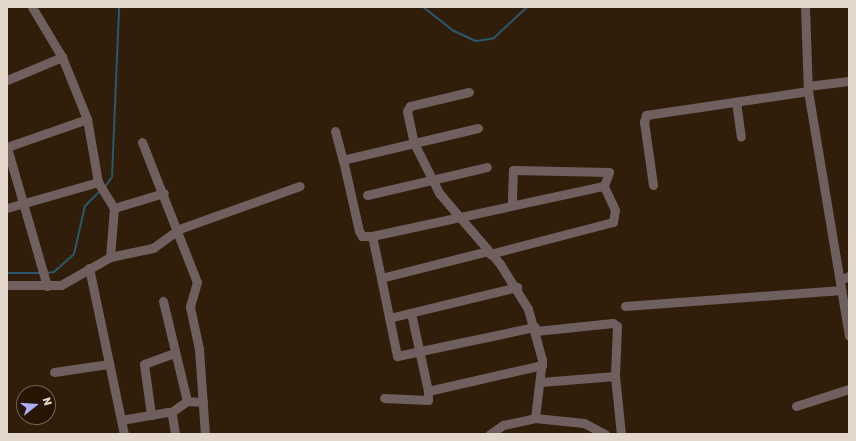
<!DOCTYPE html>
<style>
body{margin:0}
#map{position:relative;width:856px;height:441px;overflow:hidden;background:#301e0a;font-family:Rubik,sans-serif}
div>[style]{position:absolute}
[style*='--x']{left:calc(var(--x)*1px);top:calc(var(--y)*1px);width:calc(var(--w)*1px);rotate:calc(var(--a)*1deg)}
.stream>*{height:2px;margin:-1px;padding:0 1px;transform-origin:1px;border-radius:1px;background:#29586e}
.minor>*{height:9px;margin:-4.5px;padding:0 4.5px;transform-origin:4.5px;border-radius:4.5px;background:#6f605f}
span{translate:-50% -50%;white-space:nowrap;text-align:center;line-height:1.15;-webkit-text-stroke:4px #261502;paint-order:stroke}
.frame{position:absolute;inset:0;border:8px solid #e4d8cc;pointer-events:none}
.north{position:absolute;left:16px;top:385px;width:40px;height:40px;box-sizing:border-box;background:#261502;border:1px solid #726353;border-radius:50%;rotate:73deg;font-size:11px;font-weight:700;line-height:16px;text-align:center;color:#e4d8cc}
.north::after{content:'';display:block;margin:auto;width:14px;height:18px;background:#aeaefb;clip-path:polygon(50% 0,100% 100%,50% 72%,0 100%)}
</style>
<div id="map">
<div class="stream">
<div style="--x:423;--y:7;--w:37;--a:38"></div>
<div style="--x:452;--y:30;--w:26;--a:25"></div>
<div style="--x:476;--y:41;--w:18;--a:-9"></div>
<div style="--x:494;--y:38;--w:45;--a:-43.2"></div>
<div style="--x:105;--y:187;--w:12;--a:-55"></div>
<div style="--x:112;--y:177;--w:170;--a:-87.6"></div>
<div style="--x:7;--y:273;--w:33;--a:0"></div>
<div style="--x:46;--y:273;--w:8;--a:-7"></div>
<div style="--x:54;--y:272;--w:27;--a:-42"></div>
<div style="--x:74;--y:254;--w:49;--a:-77.1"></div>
<div style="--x:85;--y:206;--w:21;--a:-45"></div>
</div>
<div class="minor">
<div style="--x:805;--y:7;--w:84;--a:88"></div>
<div style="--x:808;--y:91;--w:248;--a:80.5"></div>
<div style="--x:7;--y:80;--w:60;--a:-22.7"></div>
<div style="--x:808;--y:86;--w:41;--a:-7"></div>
<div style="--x:469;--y:92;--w:61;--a:166.7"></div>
<div style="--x:410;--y:106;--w:6;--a:121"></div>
<div style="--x:407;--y:111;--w:33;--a:78"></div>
<div style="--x:414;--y:143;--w:56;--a:63.4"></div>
<div style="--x:439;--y:193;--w:94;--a:49.3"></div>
<div style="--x:500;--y:264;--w:53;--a:58.1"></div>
<div style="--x:528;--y:309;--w:53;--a:74.6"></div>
<div style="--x:542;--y:360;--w:58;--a:96.9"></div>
<div style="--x:736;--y:102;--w:35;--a:82"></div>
<div style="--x:478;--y:128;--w:139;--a:166.7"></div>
<div style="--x:343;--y:160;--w:73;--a:77.3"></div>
<div style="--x:359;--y:231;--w:6;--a:59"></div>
<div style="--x:362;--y:236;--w:10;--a:0"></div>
<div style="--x:372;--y:236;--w:237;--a:-12.2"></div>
<div style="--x:604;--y:186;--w:15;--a:-70"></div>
<div style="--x:609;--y:172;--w:96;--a:-178.8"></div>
<div style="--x:513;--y:170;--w:35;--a:92"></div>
<div style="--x:335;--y:131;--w:30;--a:75"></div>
<div style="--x:142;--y:142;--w:150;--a:68.6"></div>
<div style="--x:197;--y:282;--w:26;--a:106"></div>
<div style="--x:190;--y:307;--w:43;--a:77.9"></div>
<div style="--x:199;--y:349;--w:85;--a:86"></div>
<div style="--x:653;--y:185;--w:64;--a:-98.1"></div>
<div style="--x:644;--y:122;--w:7;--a:-74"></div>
<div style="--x:646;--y:115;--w:164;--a:-8.4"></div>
<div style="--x:367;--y:195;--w:123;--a:-13.1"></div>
<div style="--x:7;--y:208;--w:95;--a:-15.9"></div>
<div style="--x:114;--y:208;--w:52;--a:-16.7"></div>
<div style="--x:372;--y:236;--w:43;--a:77.9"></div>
<div style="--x:381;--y:278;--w:110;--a:-14.2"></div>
<div style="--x:490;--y:254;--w:127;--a:-14.6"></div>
<div style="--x:613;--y:222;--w:12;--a:-81"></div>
<div style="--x:615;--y:210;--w:26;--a:-115"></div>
<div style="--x:110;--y:257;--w:44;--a:-11.8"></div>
<div style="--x:153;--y:248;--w:32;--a:-36"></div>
<div style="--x:179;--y:229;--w:128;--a:-19.6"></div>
<div style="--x:89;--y:268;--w:170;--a:78.1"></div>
<div style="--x:381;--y:278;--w:80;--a:78.4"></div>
<div style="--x:397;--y:356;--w:141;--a:-11.9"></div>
<div style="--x:840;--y:280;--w:10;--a:-24"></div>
<div style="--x:7;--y:285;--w:54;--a:0"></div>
<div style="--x:61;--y:285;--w:56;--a:-29.7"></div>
<div style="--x:110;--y:257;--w:49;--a:-85.3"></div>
<div style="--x:114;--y:208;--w:31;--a:-122"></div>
<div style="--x:98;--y:182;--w:64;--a:-99.9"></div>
<div style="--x:87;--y:119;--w:67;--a:-112"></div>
<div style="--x:62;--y:57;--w:58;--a:-121"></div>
<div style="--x:47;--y:286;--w:145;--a:-106.1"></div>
<div style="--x:7;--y:147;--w:85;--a:-19.3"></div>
<div style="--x:163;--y:301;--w:103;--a:76.5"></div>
<div style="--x:187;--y:401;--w:16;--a:4"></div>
<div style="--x:625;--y:306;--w:217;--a:-4.2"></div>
<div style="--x:411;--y:313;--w:80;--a:77.7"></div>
<div style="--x:428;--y:391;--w:117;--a:-12.8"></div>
<div style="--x:389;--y:318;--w:132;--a:-13.6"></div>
<div style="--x:536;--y:331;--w:77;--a:-5.9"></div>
<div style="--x:613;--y:323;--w:5;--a:37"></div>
<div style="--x:617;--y:326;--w:50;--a:92.3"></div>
<div style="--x:615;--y:376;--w:74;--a:175.4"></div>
<div style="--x:54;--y:372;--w:56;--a:-8.3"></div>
<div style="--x:615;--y:376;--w:58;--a:84.1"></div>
<div style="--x:384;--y:398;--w:44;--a:2.6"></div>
<div style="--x:428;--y:400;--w:9;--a:-90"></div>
<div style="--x:796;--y:406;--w:56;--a:-17.8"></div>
<div style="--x:170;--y:413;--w:21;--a:-35"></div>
<div style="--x:151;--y:415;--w:51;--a:-97.8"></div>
<div style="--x:144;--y:364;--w:33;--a:-20"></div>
<div style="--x:121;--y:420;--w:48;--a:-9.7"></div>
<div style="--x:168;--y:412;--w:5;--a:37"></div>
<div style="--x:172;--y:415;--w:19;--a:81"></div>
<div style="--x:490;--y:434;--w:16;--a:-35"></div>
<div style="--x:503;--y:425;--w:33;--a:-12"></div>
<div style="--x:535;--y:418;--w:49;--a:5.8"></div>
<div style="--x:584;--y:423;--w:24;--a:28"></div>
</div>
<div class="frame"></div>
<div class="north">N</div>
</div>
